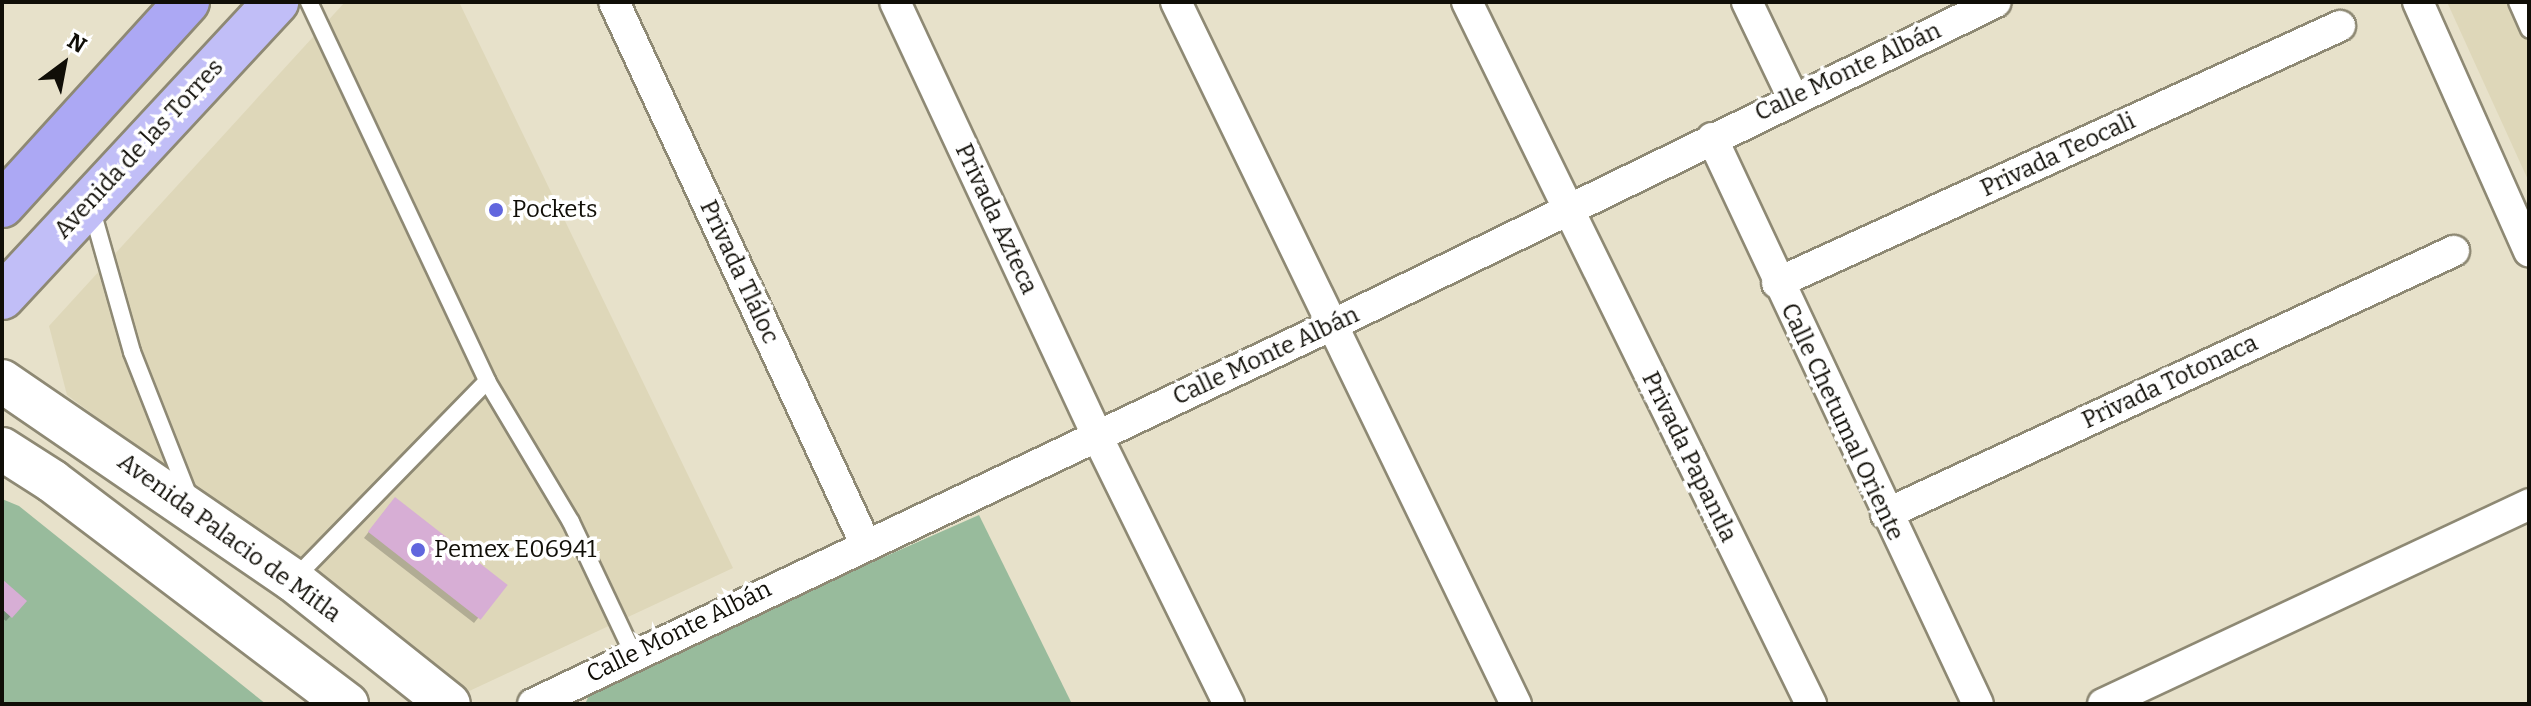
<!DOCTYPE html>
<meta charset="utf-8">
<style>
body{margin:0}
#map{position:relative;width:2531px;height:706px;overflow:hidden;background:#e7e1ca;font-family:Bitter,serif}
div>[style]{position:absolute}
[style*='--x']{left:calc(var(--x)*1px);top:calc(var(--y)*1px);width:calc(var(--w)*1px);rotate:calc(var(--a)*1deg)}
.built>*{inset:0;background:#ded7b9}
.green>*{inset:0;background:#98bb9c}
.shadow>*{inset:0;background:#0003}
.building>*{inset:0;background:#d7aed5;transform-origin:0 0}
.roads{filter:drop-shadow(2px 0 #8e8974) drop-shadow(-2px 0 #8e8974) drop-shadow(0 2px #8e8974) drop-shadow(0 -2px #8e8974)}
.service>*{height:16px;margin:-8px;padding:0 8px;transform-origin:8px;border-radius:8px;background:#fff}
.minor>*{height:30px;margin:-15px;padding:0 15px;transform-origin:15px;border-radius:15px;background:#fff}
.secondary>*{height:42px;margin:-21px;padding:0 21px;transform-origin:21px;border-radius:21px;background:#fff}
.primary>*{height:44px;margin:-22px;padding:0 22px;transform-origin:22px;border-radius:22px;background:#c1bef7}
.trunk>*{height:44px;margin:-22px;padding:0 22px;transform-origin:22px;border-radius:22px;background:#aca8f4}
.dots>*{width:22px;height:22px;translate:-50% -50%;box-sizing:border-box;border:4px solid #fff;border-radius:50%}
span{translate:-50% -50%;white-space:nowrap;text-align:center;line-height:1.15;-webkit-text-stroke:7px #fff;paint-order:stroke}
.street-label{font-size:24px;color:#100e07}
.poi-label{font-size:24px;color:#100e07}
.left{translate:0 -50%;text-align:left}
.frame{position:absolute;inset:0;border:4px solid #100e07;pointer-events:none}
.north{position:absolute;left:24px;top:24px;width:80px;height:80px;-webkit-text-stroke:6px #fff;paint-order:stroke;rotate:32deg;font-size:22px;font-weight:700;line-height:32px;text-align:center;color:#100e07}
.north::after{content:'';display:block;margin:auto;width:28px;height:36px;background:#100e07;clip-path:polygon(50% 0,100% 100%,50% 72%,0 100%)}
</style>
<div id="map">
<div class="built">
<div style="clip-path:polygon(345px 2px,459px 2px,733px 568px,465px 693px,67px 395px,49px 326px)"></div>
<div style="clip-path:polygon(2447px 2px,2529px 2px,2529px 182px)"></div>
</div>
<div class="green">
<div style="clip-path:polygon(2px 499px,19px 506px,266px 704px,2px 704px)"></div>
<div style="clip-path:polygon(979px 515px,1072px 704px,585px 704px,594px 685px)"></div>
</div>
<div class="shadow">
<div style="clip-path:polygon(390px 504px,505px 584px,474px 623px,364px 538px)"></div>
<div style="clip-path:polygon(2px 582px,24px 601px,6px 621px,2px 618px)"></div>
</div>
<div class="building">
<div style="left:395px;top:497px;width:143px;height:44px;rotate:38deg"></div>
<div style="clip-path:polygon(2px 579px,27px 601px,12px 618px,2px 609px)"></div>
</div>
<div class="roads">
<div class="service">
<div style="--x:309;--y:2;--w:419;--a:64.8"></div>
<div style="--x:487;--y:381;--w:164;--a:59.2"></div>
<div style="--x:571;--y:522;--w:145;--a:64.7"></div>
<div style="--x:2517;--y:2;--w:30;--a:66"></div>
<div style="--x:91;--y:207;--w:151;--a:74.2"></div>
<div style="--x:132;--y:352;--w:158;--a:68.5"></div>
<div style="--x:293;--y:580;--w:278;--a:-45.7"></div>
</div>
<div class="minor">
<div style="--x:614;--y:2;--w:596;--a:65.11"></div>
<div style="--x:895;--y:2;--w:479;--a:65"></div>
<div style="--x:1097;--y:436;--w:299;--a:63.8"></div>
<div style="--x:1176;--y:2;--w:780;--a:64.16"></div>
<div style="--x:1467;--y:2;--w:782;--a:63.89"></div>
<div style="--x:1747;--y:2;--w:106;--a:64.4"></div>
<div style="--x:2418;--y:2;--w:273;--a:66"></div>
<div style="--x:1712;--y:138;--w:625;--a:64.83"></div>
<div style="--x:1777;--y:283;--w:619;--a:-24.54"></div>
<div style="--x:1886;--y:514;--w:626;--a:-24.85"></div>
<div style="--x:533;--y:704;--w:884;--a:-25.38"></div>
<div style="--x:1332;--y:325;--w:738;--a:-25.94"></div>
<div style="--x:2103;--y:704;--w:471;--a:-25.1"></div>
</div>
<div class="secondary">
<div style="--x:2;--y:381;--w:353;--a:34.4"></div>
<div style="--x:293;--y:580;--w:199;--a:38.5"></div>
<div style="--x:2;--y:449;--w:59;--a:32.6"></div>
<div style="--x:52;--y:481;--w:370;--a:37.1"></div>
</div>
<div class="primary">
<div style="--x:2;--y:297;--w:403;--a:-47.1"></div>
</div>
<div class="trunk">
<div style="--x:2;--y:205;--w:275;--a:-47.7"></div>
</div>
</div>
<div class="dots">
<div style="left:496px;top:210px;background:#6166de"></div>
<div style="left:418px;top:550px;background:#6166de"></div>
</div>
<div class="street-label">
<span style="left:1848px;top:72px;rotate:-25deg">Calle Monte Albán</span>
<span style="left:139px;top:149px;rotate:-47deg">Avenida de las Torres</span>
<span style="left:2058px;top:155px;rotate:-25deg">Privada Teocali</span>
<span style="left:996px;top:219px;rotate:65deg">Privada Azteca</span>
<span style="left:739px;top:272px;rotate:65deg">Privada Tláloc</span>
<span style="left:1266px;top:356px;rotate:-25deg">Calle Monte Albán</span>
<span style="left:2170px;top:382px;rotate:-25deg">Privada Totonaca</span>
<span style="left:1842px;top:422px;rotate:65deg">Calle Chetumal Oriente</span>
<span style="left:1689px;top:457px;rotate:64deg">Privada Papantla</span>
<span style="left:229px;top:538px;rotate:36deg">Avenida Palacio de Mitla</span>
<span style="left:679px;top:632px;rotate:-26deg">Calle Monte Albán</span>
</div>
<div class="poi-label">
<span class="left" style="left:512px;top:210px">Pockets</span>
<span class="left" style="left:434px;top:550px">Pemex E06941</span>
</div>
<div class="frame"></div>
<div class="north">N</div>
</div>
